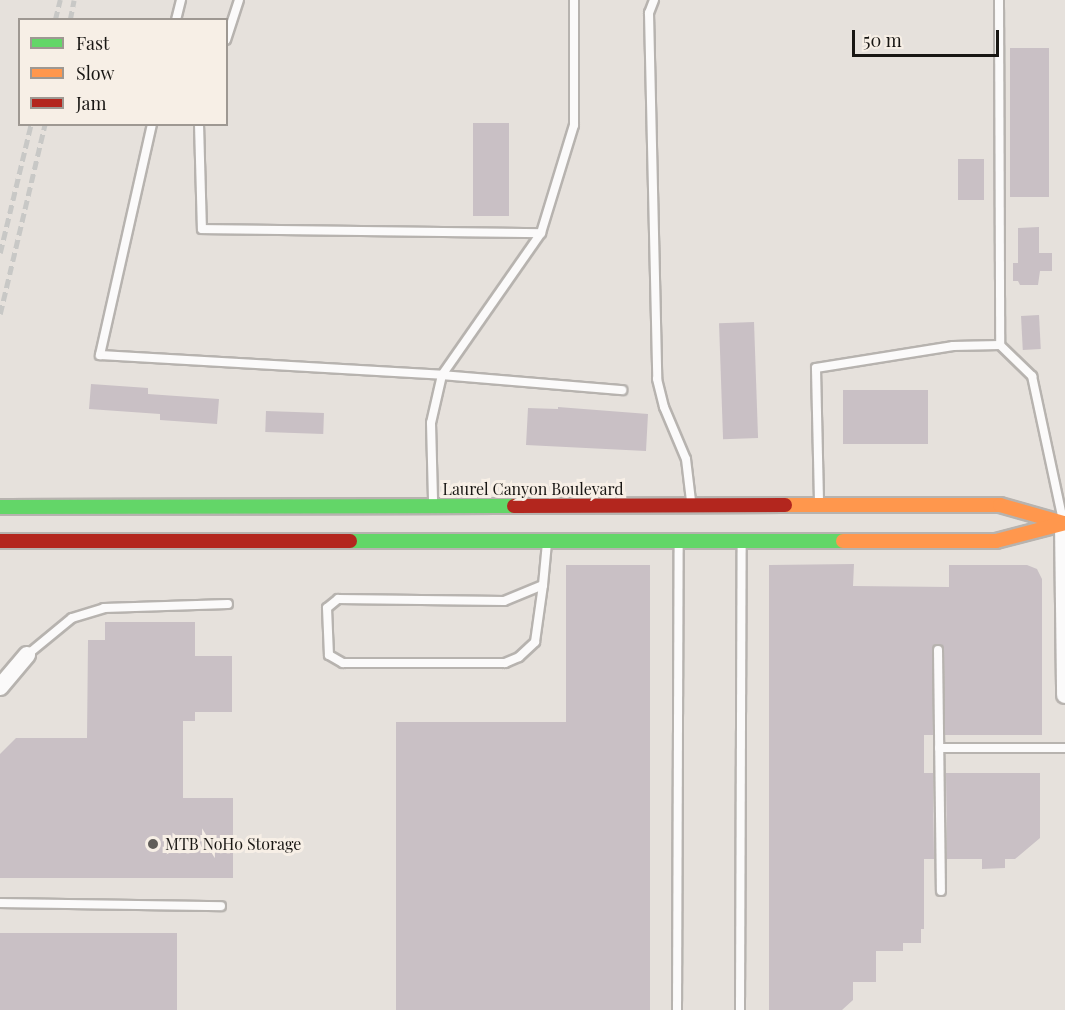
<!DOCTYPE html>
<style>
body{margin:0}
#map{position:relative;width:1065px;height:1010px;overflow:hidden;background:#e6e1dc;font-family:"Playfair Display",serif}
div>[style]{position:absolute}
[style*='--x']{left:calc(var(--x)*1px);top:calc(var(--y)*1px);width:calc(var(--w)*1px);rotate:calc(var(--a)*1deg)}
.building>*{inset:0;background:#c9c0c5;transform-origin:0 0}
.roads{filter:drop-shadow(2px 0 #b7b3af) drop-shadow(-2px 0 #b7b3af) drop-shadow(0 2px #b7b3af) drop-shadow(0 -2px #b7b3af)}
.lane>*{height:8px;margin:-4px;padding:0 4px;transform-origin:4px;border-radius:4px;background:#fbfafa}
.street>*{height:16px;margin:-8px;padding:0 8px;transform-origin:8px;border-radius:8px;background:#fbfafa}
.fast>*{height:14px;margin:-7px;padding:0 7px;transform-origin:7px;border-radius:7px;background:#63d668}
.slow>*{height:14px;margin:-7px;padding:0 7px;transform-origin:7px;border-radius:7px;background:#ff974d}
.jam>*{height:14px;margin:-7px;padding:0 7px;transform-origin:7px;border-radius:7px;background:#b3261e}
.rail>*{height:4.5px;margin-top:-2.25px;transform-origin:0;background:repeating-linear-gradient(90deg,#c8c8c6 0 9px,transparent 0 13.5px)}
.dots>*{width:16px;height:16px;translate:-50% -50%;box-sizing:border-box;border:3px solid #f7efe6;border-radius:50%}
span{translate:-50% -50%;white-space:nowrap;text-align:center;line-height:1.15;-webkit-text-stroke:6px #f7efe6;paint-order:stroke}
.street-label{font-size:16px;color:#181613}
.poi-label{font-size:16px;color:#181613}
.left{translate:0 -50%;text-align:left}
.legend{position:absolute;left:18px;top:18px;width:210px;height:108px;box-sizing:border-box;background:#f7efe6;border:2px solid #9e9892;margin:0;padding:8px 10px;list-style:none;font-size:18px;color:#181613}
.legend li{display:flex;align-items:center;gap:12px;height:30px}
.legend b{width:30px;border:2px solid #9e9892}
.scale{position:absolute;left:852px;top:30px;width:147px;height:27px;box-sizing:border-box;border:3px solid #181613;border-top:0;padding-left:8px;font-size:18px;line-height:21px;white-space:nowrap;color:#181613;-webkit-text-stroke:4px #f7efe6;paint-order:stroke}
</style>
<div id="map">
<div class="building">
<div style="left:1010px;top:48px;width:39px;height:149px"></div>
<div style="left:473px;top:123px;width:36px;height:93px"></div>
<div style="left:984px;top:159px;width:41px;height:26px;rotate:90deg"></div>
<div style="clip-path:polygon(1039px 227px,1039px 253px,1052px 253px,1052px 271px,1040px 271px,1038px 285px,1020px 285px,1018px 281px,1013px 281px,1013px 263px,1018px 263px,1018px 228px)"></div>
<div style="left:1039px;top:315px;width:34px;height:18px;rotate:87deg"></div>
<div style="left:754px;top:322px;width:116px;height:35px;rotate:88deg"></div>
<div style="clip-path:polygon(91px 384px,148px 388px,148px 394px,219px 399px,217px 424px,160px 420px,160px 414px,89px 409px)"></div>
<div style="left:843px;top:390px;width:85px;height:54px"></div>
<div style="clip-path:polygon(558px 407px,648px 414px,646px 451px,526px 445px,528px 408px,558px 409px)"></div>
<div style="left:266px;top:411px;width:58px;height:21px;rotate:2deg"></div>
<div style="clip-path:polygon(854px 564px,853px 586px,949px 587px,949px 565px,1027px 565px,1037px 569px,1042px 579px,1042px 735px,945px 735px,944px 650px,941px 644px,934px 645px,932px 650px,933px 735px,924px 735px,924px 773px,933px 773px,934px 859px,924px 859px,924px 929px,921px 929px,921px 943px,903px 943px,903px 951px,876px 951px,876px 982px,853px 982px,853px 1000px,842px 1010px,769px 1010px,769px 565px)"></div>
<div style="clip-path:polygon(566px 565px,650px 565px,650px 1010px,396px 1010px,396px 722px,566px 722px)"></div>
<div style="clip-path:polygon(105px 622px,195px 622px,195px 656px,232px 656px,232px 712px,195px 712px,195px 721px,183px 721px,183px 798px,233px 798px,233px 878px,0 878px,0 754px,16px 738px,87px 738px,88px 640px,105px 640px)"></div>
<div style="clip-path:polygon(946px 773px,1040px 773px,1040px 838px,1015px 859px,1005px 859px,1005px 868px,982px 869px,982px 859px,947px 859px)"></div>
<div style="left:0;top:933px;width:177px;height:77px"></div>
</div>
<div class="roads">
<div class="lane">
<div style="--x:574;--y:0;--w:125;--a:90"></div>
<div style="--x:574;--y:125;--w:113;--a:107"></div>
<div style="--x:541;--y:233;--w:173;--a:124.9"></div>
<div style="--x:442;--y:375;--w:181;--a:4.8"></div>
<div style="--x:654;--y:0;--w:14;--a:111"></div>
<div style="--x:649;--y:13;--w:366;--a:88.7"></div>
<div style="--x:657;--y:379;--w:29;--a:76"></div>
<div style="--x:664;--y:407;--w:56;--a:67.1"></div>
<div style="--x:686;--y:459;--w:42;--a:83.2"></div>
<div style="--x:999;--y:0;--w:345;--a:89.8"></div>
<div style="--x:1000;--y:345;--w:45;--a:44.1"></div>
<div style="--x:1032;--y:376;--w:147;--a:77.9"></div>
<div style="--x:176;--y:20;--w:21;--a:-76"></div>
<div style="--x:226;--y:40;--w:42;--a:-72"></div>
<div style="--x:152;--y:124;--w:237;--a:102.7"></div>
<div style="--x:100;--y:355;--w:343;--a:3.3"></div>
<div style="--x:442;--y:375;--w:49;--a:102.9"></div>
<div style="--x:431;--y:423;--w:79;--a:88.5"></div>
<div style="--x:199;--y:124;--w:105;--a:88.4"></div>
<div style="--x:202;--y:229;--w:339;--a:0.7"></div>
<div style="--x:819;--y:501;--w:133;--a:-91.3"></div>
<div style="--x:816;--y:368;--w:139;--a:-9.1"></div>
<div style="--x:953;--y:346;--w:47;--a:-1.2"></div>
<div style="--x:543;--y:585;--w:42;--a:157.7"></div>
<div style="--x:504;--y:601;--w:166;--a:-179.3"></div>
<div style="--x:338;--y:599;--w:14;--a:141"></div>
<div style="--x:327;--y:608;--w:47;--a:87.6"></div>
<div style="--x:329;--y:655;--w:16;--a:30"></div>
<div style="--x:343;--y:663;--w:162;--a:0"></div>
<div style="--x:505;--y:663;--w:15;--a:-23"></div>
<div style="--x:519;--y:657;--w:22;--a:-43"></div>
<div style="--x:535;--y:642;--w:58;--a:-82"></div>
<div style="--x:543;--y:585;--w:42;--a:-84.6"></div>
<div style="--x:938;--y:650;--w:241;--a:89.3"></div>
<div style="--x:27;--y:655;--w:58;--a:-39.4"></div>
<div style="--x:72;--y:618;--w:34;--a:-17"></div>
<div style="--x:104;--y:608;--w:124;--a:-1.8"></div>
<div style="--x:939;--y:748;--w:126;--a:0"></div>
<div style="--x:0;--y:903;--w:221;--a:0.8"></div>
<div style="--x:677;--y:1010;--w:467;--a:-89.8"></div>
<div style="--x:740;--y:1010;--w:468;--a:-89.8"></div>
</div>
<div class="street">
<div style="--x:1063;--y:523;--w:172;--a:89.3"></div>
<div style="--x:0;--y:687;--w:42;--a:-49.8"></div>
</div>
<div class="fast">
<div style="--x:0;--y:507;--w:514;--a:-0.11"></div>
<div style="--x:350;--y:541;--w:493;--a:0"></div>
</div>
<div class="slow">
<div style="--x:785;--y:505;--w:215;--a:0"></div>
<div style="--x:1000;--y:505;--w:66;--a:15.9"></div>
<div style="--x:843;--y:541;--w:153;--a:0"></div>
<div style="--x:996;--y:541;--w:71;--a:-14.6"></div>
</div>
<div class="jam">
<div style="--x:514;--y:506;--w:271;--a:-0.2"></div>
<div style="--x:0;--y:541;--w:350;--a:0"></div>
</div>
</div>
<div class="rail">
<div style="--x:55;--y:20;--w:21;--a:-76"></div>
<div style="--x:70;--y:20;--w:20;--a:-79"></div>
<div style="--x:0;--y:253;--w:133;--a:-76.5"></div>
<div style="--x:0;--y:314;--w:195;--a:-76.7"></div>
</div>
<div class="dots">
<div style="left:153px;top:844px;background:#605d59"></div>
</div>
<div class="street-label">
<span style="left:533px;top:489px">Laurel Canyon Boulevard</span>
</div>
<div class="poi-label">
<span class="left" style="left:165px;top:844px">MTB NoHo Storage</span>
</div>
<ul class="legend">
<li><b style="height:8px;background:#63d668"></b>Fast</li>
<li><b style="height:8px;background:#ff974d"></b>Slow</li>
<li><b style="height:8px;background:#b3261e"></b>Jam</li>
</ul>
<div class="scale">50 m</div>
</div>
